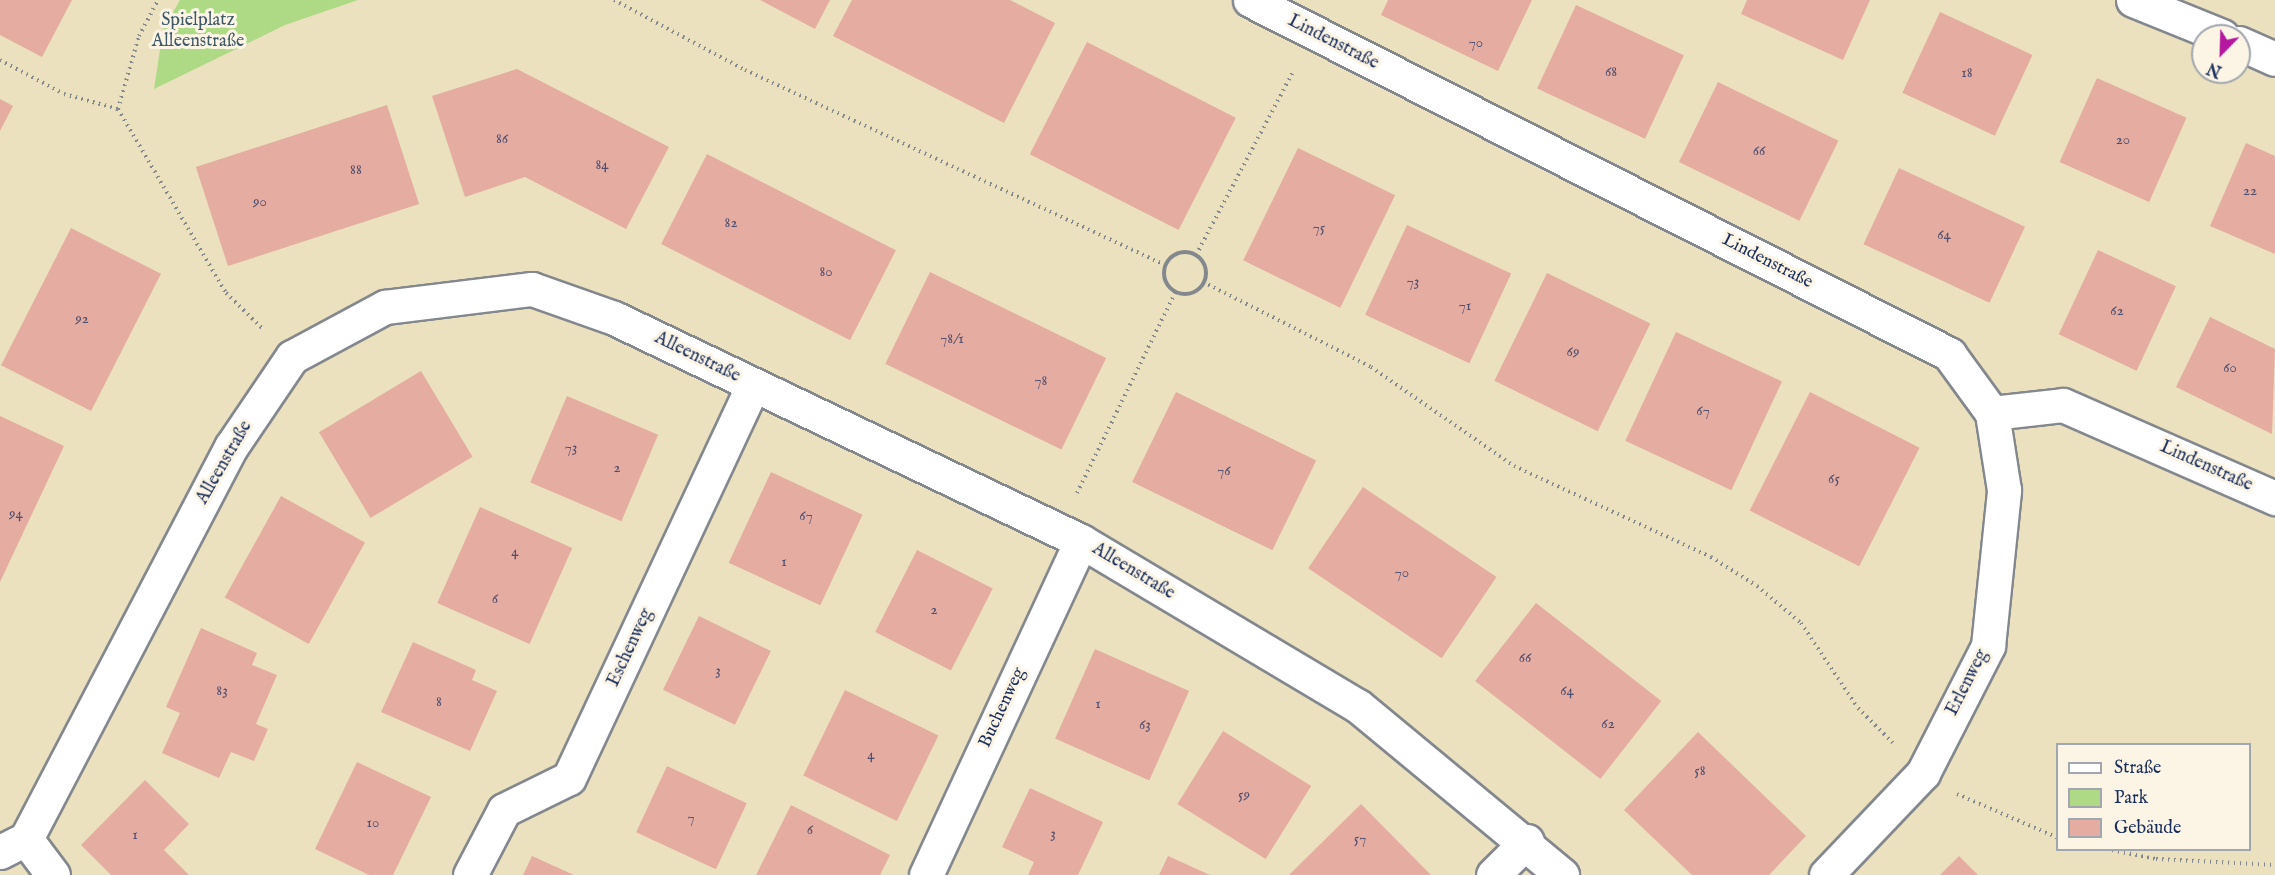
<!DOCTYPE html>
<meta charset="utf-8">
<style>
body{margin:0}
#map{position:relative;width:2275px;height:875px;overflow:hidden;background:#ebe1bf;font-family:"IM FELL English",serif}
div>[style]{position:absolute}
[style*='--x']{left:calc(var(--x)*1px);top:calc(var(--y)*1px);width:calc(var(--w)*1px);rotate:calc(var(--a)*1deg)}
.green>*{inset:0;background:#aeda86}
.building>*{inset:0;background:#e5aca1;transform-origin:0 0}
.path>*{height:4px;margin-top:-2px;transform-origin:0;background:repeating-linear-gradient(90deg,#83888e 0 1.5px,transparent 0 6px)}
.path>.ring{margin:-2px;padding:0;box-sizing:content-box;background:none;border:4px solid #83888e;border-radius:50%}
.roads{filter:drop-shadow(2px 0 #83888e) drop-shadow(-2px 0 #83888e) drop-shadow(0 2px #83888e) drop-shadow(0 -2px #83888e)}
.minor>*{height:33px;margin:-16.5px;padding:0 16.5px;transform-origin:16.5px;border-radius:16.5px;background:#fff}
span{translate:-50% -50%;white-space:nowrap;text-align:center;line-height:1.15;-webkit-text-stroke:6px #fcf5e5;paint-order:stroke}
.number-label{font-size:15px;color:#4e4e6f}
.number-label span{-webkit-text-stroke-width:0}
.park-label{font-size:18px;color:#405a68}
.street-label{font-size:18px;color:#1b2f5e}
.legend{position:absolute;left:2056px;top:743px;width:195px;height:108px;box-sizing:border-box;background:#fcf5e5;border:2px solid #a2a6af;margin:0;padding:8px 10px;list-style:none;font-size:18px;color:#1b2f5e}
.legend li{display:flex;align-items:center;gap:12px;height:30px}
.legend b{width:30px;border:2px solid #a2a6af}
.north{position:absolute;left:2191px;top:24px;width:60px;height:60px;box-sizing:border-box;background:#fcf5e5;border:2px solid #a2a6af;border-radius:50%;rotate:203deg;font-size:16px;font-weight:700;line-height:24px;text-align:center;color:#1b2f5e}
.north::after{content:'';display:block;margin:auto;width:21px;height:27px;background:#b5179e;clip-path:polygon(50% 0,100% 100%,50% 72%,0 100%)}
</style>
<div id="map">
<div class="green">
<div style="clip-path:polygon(180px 0,358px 0,285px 25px,154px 89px,163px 30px)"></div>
</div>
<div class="building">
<div style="clip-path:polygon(0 0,72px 0,42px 57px,0 35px)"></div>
<div style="clip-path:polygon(760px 0,830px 0,815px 29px)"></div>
<div style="clip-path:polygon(852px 0,1010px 0,1055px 23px,1004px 123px,833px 36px)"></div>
<div style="clip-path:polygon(1388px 0,1532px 0,1498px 71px,1381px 15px)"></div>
<div style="clip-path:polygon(1747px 0,1870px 0,1843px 60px,1741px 14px)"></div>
<div style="left:1576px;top:5px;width:119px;height:92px;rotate:25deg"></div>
<div style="left:1940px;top:12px;width:102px;height:89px;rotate:25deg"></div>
<div style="left:1087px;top:42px;width:167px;height:126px;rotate:27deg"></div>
<div style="clip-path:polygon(517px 69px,669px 147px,626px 229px,525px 177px,465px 197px,432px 96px)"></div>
<div style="left:2097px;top:78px;width:98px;height:92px;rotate:24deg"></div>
<div style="left:1718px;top:82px;width:134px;height:89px;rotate:26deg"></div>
<div style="clip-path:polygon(0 99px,13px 106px,0 131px)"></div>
<div style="left:387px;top:105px;width:104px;height:201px;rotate:72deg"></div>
<div style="clip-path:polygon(2246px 143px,2275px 156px,2275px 254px,2210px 226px)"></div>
<div style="left:1298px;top:148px;width:108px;height:125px;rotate:26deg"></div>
<div style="left:707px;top:154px;width:212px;height:101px;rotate:27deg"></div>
<div style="left:1899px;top:168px;width:139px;height:84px;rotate:25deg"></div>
<div style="left:1407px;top:225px;width:115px;height:99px;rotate:25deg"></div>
<div style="left:71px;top:228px;width:101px;height:154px;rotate:27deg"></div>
<div style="left:2098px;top:250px;width:86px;height:93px;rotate:25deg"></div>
<div style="left:930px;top:272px;width:196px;height:102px;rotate:26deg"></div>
<div style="left:1547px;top:273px;width:115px;height:120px;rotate:26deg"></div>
<div style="clip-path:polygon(2210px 317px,2275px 349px,2272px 434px,2176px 387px)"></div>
<div style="left:1676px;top:332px;width:117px;height:120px;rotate:25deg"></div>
<div style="left:421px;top:371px;width:100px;height:119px;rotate:59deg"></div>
<div style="left:1176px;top:392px;width:156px;height:100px;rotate:26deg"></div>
<div style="left:1810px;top:392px;width:123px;height:133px;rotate:27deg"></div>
<div style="left:567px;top:396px;width:99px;height:94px;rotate:23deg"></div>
<div style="clip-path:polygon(0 416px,64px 446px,0 582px)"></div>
<div style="left:771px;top:472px;width:101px;height:100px;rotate:25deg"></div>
<div style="left:1363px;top:487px;width:161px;height:98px;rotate:34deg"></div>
<div style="left:281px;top:496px;width:96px;height:116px;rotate:29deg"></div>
<div style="left:480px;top:507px;width:101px;height:105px;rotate:24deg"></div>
<div style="left:917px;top:550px;width:85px;height:92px;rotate:27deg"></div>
<div style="left:1536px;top:603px;width:159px;height:99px;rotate:38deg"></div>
<div style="left:699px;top:616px;width:80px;height:82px;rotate:26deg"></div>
<div style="clip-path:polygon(201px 628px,257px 653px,252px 665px,277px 675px,256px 724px,268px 729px,254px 761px,231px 752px,219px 778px,162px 753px,180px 713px,166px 707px)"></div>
<div style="clip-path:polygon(413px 642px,476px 670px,472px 680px,497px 691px,470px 751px,381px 712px)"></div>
<div style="left:1095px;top:649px;width:103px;height:98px;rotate:24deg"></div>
<div style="left:845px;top:690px;width:104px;height:95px;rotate:26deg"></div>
<div style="left:1223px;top:731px;width:104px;height:86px;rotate:32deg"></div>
<div style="clip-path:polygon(1698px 732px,1806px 836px,1769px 875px,1692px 875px,1624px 810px)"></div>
<div style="clip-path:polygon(357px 762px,431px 797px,393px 875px,369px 875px,315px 849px)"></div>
<div style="left:667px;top:766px;width:88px;height:73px;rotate:25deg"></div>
<div style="clip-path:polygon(145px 780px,189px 824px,164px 850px,189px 875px,111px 875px,81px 845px)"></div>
<div style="clip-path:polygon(1030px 788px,1103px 822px,1078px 875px,1028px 875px,1034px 862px,1002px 847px)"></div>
<div style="clip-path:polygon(1361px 804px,1431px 875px,1289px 875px)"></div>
<div style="clip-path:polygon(791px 805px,890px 855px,880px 875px,756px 875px)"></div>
<div style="clip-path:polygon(532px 856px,574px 875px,523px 875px)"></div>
<div style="clip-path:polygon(1168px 856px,1210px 875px,1159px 875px)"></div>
<div style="clip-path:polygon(1959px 856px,1978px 875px,1940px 875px)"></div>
</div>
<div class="path">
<div style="--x:614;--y:0;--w:149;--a:28.1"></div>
<div style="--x:745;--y:70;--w:463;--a:24.9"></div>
<div style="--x:0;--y:60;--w:72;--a:28"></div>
<div style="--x:64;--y:94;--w:56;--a:15.5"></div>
<div style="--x:118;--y:109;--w:76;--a:-74"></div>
<div style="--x:139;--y:36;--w:41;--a:-62.2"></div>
<div style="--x:118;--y:109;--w:213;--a:59.6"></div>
<div style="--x:226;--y:293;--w:50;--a:44.2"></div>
<div class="ring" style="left:1164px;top:252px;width:38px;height:38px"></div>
<div style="--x:1196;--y:255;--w:209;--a:-62.1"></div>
<div style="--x:1203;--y:282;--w:188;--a:26.8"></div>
<div style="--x:1371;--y:367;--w:174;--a:34.7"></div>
<div style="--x:1514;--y:466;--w:217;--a:24.8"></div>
<div style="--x:1711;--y:557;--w:54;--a:32.2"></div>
<div style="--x:1757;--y:586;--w:57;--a:40.1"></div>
<div style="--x:1801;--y:623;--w:102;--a:56.2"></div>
<div style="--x:1858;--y:708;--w:49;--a:45"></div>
<div style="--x:1077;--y:493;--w:225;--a:-63.9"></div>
<div style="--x:1957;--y:794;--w:110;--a:23.5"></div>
<div style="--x:2112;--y:850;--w:45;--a:11.6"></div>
<div style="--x:2156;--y:859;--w:119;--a:2.9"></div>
</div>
<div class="roads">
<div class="minor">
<div style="--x:1250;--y:0;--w:784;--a:26.86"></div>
<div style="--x:1949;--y:354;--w:73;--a:53.9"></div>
<div style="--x:1992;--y:413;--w:71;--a:-6.4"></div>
<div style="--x:2063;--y:405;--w:232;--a:23.7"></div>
<div style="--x:2133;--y:0;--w:96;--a:22"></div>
<div style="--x:2239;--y:43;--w:39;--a:24"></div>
<div style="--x:26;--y:839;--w:45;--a:53.1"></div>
<div style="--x:0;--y:852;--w:29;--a:-27"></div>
<div style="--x:26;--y:839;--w:442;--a:-62.4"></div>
<div style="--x:231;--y:447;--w:109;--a:-55.9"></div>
<div style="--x:292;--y:357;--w:106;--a:-28.3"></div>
<div style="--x:385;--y:307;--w:148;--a:-7"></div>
<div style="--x:532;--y:289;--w:87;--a:19.5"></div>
<div style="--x:614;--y:318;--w:518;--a:25.53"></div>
<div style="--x:1081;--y:541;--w:322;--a:30.8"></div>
<div style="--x:1358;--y:706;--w:265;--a:39.6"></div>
<div style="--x:470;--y:875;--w:73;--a:-62.4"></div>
<div style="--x:504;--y:810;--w:72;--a:-26.2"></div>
<div style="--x:569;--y:778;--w:434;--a:-64.9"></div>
<div style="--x:926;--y:875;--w:368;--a:-65.1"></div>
<div style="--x:1493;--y:875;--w:48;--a:-45"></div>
<div style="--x:1826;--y:875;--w:141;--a:-46.4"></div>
<div style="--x:1923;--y:773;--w:143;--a:-62.9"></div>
<div style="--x:1988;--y:646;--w:157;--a:-84.1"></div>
<div style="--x:2004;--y:490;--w:78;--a:-98.9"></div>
</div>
</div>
<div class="number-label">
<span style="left:1476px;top:43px">70</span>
<span style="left:1611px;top:72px">68</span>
<span style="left:1967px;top:73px">18</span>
<span style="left:502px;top:139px">86</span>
<span style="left:2123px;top:140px">20</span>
<span style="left:1759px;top:151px">66</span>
<span style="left:602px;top:165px">84</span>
<span style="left:356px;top:170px">88</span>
<span style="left:2250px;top:191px">22</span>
<span style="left:260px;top:202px">90</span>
<span style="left:731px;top:223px">82</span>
<span style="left:1319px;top:228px">75</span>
<span style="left:1944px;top:235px">64</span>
<span style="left:826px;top:272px">80</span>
<span style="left:1413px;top:282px">73</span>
<span style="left:1465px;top:306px">71</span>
<span style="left:2117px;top:311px">62</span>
<span style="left:82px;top:319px">92</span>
<span style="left:952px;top:339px">78/1</span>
<span style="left:1573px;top:352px">69</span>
<span style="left:2230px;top:368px">60</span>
<span style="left:1041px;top:381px">78</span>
<span style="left:1703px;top:411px">67</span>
<span style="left:571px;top:448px">73</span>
<span style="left:617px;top:468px">2</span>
<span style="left:1224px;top:471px">76</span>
<span style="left:1834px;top:479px">65</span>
<span style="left:16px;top:514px">94</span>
<span style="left:806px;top:516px">67</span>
<span style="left:515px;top:552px">4</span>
<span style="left:784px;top:562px">1</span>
<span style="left:1402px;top:573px">70</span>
<span style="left:495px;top:599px">6</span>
<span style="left:934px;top:610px">2</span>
<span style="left:1525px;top:658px">66</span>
<span style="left:718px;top:671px">3</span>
<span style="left:222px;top:691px">83</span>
<span style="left:1567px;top:691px">64</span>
<span style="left:439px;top:702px">8</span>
<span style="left:1098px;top:704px">1</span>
<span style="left:1608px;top:724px">62</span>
<span style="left:1145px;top:725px">63</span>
<span style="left:871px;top:755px">4</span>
<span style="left:1700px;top:771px">58</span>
<span style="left:1244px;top:795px">59</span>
<span style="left:691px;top:818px">7</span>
<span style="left:373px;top:823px">10</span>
<span style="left:810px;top:830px">6</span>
<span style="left:1053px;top:834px">3</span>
<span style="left:135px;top:835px">1</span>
<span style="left:1360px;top:839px">57</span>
</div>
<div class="park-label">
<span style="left:198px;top:32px">Spielplatz<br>Alleenstraße</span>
</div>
<div class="street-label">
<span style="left:1333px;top:43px;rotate:27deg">Lindenstraße</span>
<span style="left:1767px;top:262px;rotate:27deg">Lindenstraße</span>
<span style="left:697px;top:358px;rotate:26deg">Alleenstraße</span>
<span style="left:225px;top:463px;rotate:-60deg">Alleenstraße</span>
<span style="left:2206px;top:467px;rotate:24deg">Lindenstraße</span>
<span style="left:1133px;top:572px;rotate:31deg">Alleenstraße</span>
<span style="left:631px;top:648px;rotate:-65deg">Eschenweg</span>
<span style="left:1968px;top:683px;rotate:-63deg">Erlenweg</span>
<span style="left:1003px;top:708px;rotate:-65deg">Buchenweg</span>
</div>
<ul class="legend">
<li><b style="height:8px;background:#fff"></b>Straße</li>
<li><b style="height:16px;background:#aeda86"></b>Park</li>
<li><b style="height:16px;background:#e5aca1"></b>Gebäude</li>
</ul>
<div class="north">N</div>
</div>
